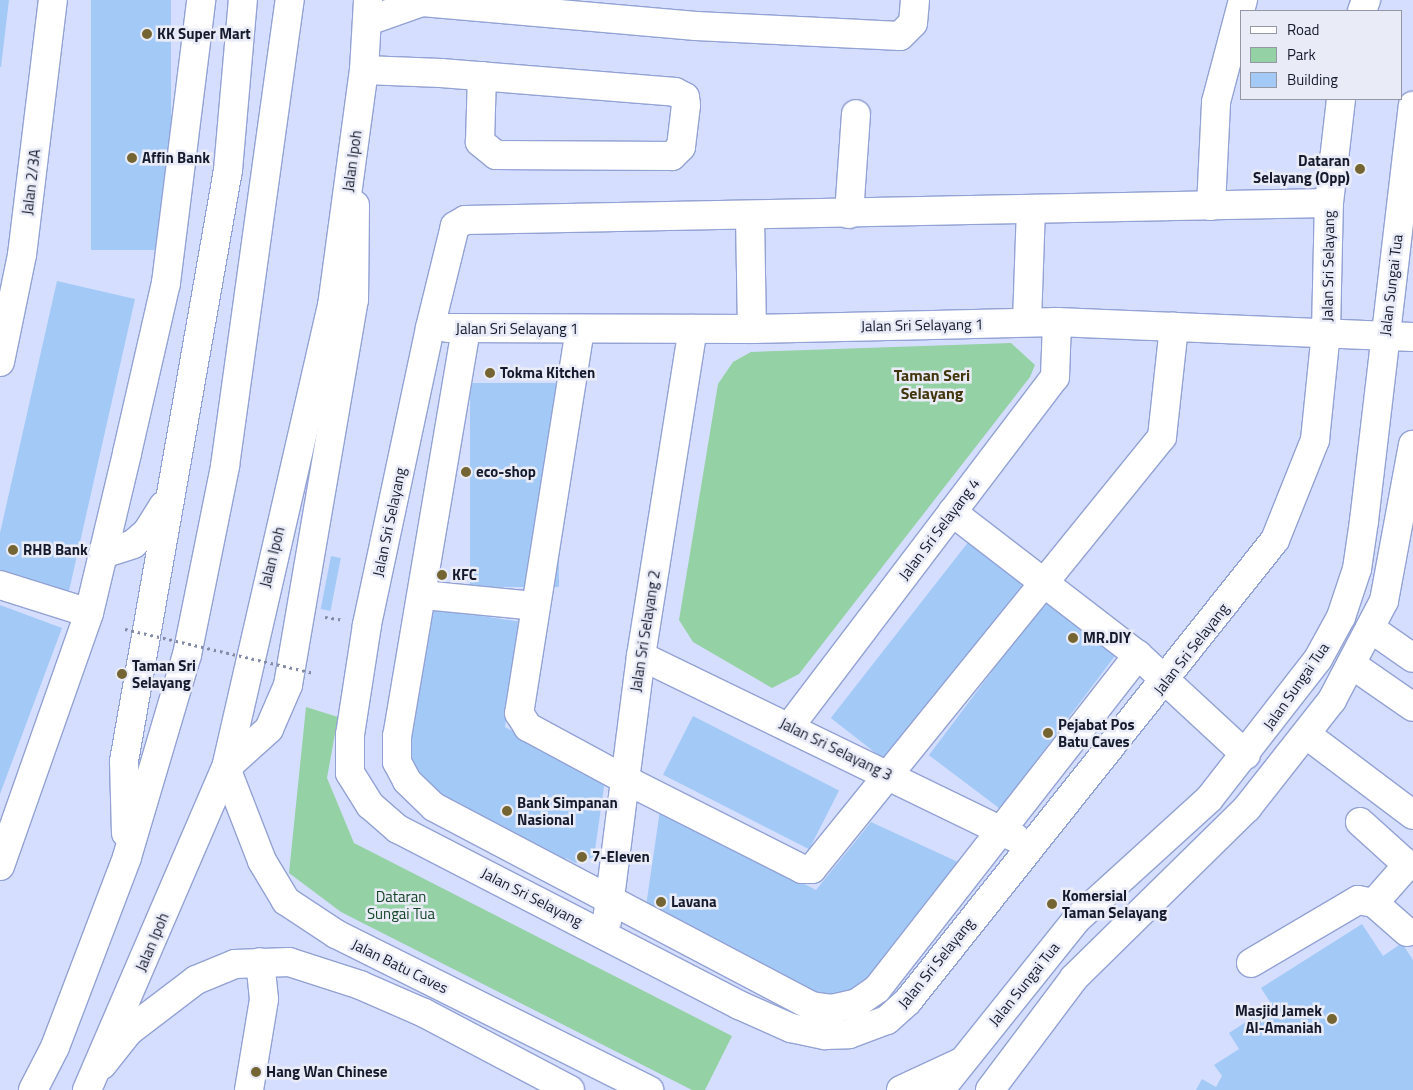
<!DOCTYPE html>
<style>
body{margin:0}
#map{position:relative;width:1413px;height:1090px;overflow:hidden;background:#d5deff;font-family:"Titillium Web",sans-serif}
div>[style]{position:absolute}
[style*='--x']{left:calc(var(--x)*1px);top:calc(var(--y)*1px);width:calc(var(--w)*1px);rotate:calc(var(--a)*1deg)}
.green>*{inset:0;background:#94d1a4}
.building>*{inset:0;background:#a3caf7;transform-origin:0 0}
.path>*{height:3px;margin-top:-1.5px;transform-origin:0;background:repeating-linear-gradient(90deg,#848ba6 0 2.5px,transparent 0 6.5px)}
.roads{filter:drop-shadow(1px 0 #93a2d4) drop-shadow(-1px 0 #93a2d4) drop-shadow(0 1px #93a2d4) drop-shadow(0 -1px #93a2d4)}
.minor>*{height:28px;margin:-14px;padding:0 14px;transform-origin:14px;border-radius:14px;background:#fff}
.major>*{height:28px;margin:-14px;padding:0 14px;transform-origin:14px;border-radius:14px;background:#fff}
.highway>*{height:28px;margin:-14px;padding:0 14px;transform-origin:14px;border-radius:14px;background:#fff}
.path-bridge>*{height:3px;margin-top:-1.5px;transform-origin:0;background:repeating-linear-gradient(90deg,#848ba6 0 2.5px,transparent 0 6.5px)}
.dots>*{width:14px;height:14px;translate:-50% -50%;box-sizing:border-box;border:2px solid #e9ecf7;border-radius:50%}
span{translate:-50% -50%;white-space:nowrap;text-align:center;line-height:1.15;-webkit-text-stroke:5px #e9ecf7;paint-order:stroke}
.poi-label{font-size:15px;color:#151a2d;font-weight:700}
.left{translate:0 -50%;text-align:left}
.right{translate:-100% -50%;text-align:right}
.street-label{font-size:15px;color:#151a2d}
.park-label{font-size:15px;color:#154526}
.neighbourhood-label{font-size:16px;color:#42360c;font-weight:700}
.legend{position:absolute;left:1240px;top:10px;width:162px;height:90px;box-sizing:border-box;background:#e9ecf7;border:1px solid #9498a6;margin:0;padding:6px 9px;list-style:none;font-size:15px;color:#151a2d}
.legend li{display:flex;align-items:center;gap:10px;height:25px}
.legend b{width:25px;border:1px solid #9498a6}
</style>
<div id="map">
<div class="green">
<div style="clip-path:polygon(1011px 343px,1035px 365px,1030px 377px,799px 674px,772px 688px,693px 642px,679px 620px,718px 384px,733px 362px,751px 352px)"></div>
<div style="clip-path:polygon(306px 707px,338px 717px,327px 778px,354px 843px,732px 1036px,705px 1090px,692px 1090px,341px 912px,289px 873px)"></div>
</div>
<div class="building">
<div style="clip-path:polygon(0 0,9px 0,1px 67px,0 67px)"></div>
<div style="left:91px;top:0;width:80px;height:250px"></div>
<div style="clip-path:polygon(57px 281px,135px 299px,69px 591px,0 575px,0 533px)"></div>
<div style="left:470px;top:383px;width:89px;height:204px"></div>
<div style="left:973px;top:536px;width:72px;height:231px;rotate:38deg"></div>
<div style="left:331px;top:556px;width:10px;height:54px;rotate:11deg"></div>
<div style="left:1048px;top:597px;width:89px;height:198px;rotate:37deg"></div>
<div style="clip-path:polygon(0 605px,62px 628px,0 794px)"></div>
<div style="clip-path:polygon(431px 608px,522px 622px,505px 727px,605px 780px,594px 857px,575px 863px,566px 858px,565px 867px,422px 793px,402px 761px)"></div>
<div style="left:693px;top:716px;width:164px;height:66px;rotate:27deg"></div>
<div style="clip-path:polygon(660px 810px,816px 890px,871px 822px,958px 862px,860px 989px,823px 999px,646px 906px)"></div>
<div style="clip-path:polygon(1362px 924px,1383px 956px,1402px 943px,1413px 960px,1413px 1090px,1196px 1090px,1202px 1079px,1216px 1087px,1222px 1076px,1214px 1065px,1239px 1049px,1229px 1033px,1272px 1005px,1261px 988px)"></div>
</div>
<div class="path">
<div style="--x:325;--y:617;--w:18;--a:9"></div>
</div>
<div class="roads">
<div class="minor">
<div style="--x:1362;--y:11;--w:12;--a:-70"></div>
<div style="--x:368;--y:21;--w:57;--a:-19.4"></div>
<div style="--x:422;--y:2;--w:275;--a:5"></div>
<div style="--x:696;--y:26;--w:204;--a:2.8"></div>
<div style="--x:900;--y:36;--w:18;--a:-45"></div>
<div style="--x:913;--y:23;--w:23;--a:-85"></div>
<div style="--x:364;--y:70;--w:77;--a:2.2"></div>
<div style="--x:441;--y:73;--w:235;--a:4.6"></div>
<div style="--x:675;--y:92;--w:11;--a:27"></div>
<div style="--x:685;--y:97;--w:8;--a:83"></div>
<div style="--x:686;--y:105;--w:42;--a:96.8"></div>
<div style="--x:681;--y:147;--w:13;--a:135"></div>
<div style="--x:672;--y:156;--w:176;--a:-179.7"></div>
<div style="--x:496;--y:155;--w:21;--a:-141"></div>
<div style="--x:480;--y:142;--w:66;--a:-88.3"></div>
<div style="--x:1329;--y:203;--w:864;--a:178.87"></div>
<div style="--x:465;--y:220;--w:12;--a:149"></div>
<div style="--x:455;--y:226;--w:105;--a:103.8"></div>
<div style="--x:430;--y:328;--w:304;--a:102"></div>
<div style="--x:367;--y:625;--w:111;--a:98.8"></div>
<div style="--x:350;--y:735;--w:38;--a:90"></div>
<div style="--x:350;--y:773;--w:38;--a:58"></div>
<div style="--x:370;--y:805;--w:37;--a:41"></div>
<div style="--x:398;--y:829;--w:384;--a:27.3"></div>
<div style="--x:739;--y:1005;--w:57;--a:23.9"></div>
<div style="--x:791;--y:1028;--w:35;--a:12"></div>
<div style="--x:825;--y:1035;--w:24;--a:-2"></div>
<div style="--x:849;--y:1034;--w:40;--a:-20.2"></div>
<div style="--x:887;--y:1020;--w:28;--a:-42"></div>
<div style="--x:908;--y:1001;--w:589;--a:-51.48"></div>
<div style="--x:1275;--y:540;--w:108;--a:-68.2"></div>
<div style="--x:1315;--y:440;--w:110;--a:-84.2"></div>
<div style="--x:1326;--y:331;--w:128;--a:-88.7"></div>
<div style="--x:1329;--y:203;--w:105;--a:-83.4"></div>
<div style="--x:1211;--y:206;--w:104;--a:-87.2"></div>
<div style="--x:1216;--y:102;--w:106;--a:-75.2"></div>
<div style="--x:849;--y:214;--w:100;--a:-86"></div>
<div style="--x:750;--y:216;--w:113;--a:89"></div>
<div style="--x:1027;--y:322;--w:112;--a:-88"></div>
<div style="--x:447;--y:328;--w:305;--a:0.2"></div>
<div style="--x:752;--y:329;--w:305;--a:-1.3"></div>
<div style="--x:1057;--y:322;--w:356;--a:2.4"></div>
<div style="--x:466;--y:329;--w:413;--a:99.6"></div>
<div style="--x:397;--y:736;--w:26;--a:90"></div>
<div style="--x:397;--y:762;--w:21;--a:62"></div>
<div style="--x:407;--y:781;--w:37;--a:44"></div>
<div style="--x:434;--y:807;--w:426;--a:27.8"></div>
<div style="--x:811;--y:1006;--w:21;--a:8"></div>
<div style="--x:832;--y:1009;--w:26;--a:-13"></div>
<div style="--x:857;--y:1003;--w:24;--a:-35"></div>
<div style="--x:877;--y:989;--w:424;--a:-52"></div>
<div style="--x:580;--y:329;--w:389;--a:99"></div>
<div style="--x:519;--y:713;--w:17;--a:57"></div>
<div style="--x:528;--y:727;--w:109;--a:28.4"></div>
<div style="--x:624;--y:779;--w:199;--a:26.8"></div>
<div style="--x:802;--y:869;--w:10;--a:0"></div>
<div style="--x:812;--y:869;--w:556;--a:-50.99"></div>
<div style="--x:1162;--y:437;--w:111;--a:-83.8"></div>
<div style="--x:0;--y:362;--w:109;--a:-78.4"></div>
<div style="--x:22;--y:255;--w:257;--a:-83.1"></div>
<div style="--x:952;--y:512;--w:235;--a:37.6"></div>
<div style="--x:1138;--y:655;--w:147;--a:42.8"></div>
<div style="--x:0;--y:585;--w:93;--a:17.5"></div>
<div style="--x:423;--y:595;--w:113;--a:5.6"></div>
<div style="--x:1370;--y:628;--w:52;--a:34.9"></div>
<div style="--x:641;--y:656;--w:416;--a:25.9"></div>
<div style="--x:1351;--y:664;--w:75;--a:34.7"></div>
<div style="--x:790;--y:726;--w:438;--a:-52.8"></div>
<div style="--x:1055;--y:377;--w:55;--a:-87.9"></div>
<div style="--x:1307;--y:735;--w:133;--a:37"></div>
<div style="--x:226;--y:768;--w:58;--a:-42.2"></div>
<div style="--x:269;--y:729;--w:48;--a:-66.6"></div>
<div style="--x:288;--y:685;--w:391;--a:-80.3"></div>
<div style="--x:354;--y:300;--w:95;--a:-89.4"></div>
<div style="--x:1360;--y:822;--w:58;--a:42.2"></div>
<div style="--x:1403;--y:861;--w:9;--a:90"></div>
<div style="--x:1403;--y:870;--w:44;--a:131.3"></div>
<div style="--x:0;--y:866;--w:268;--a:-70.6"></div>
<div style="--x:89;--y:613;--w:164;--a:-76.6"></div>
<div style="--x:127;--y:453;--w:174;--a:-77.1"></div>
<div style="--x:166;--y:283;--w:285;--a:-82.9"></div>
<div style="--x:607;--y:921;--w:267;--a:-82.7"></div>
<div style="--x:641;--y:656;--w:331;--a:-81"></div>
<div style="--x:1251;--y:963;--w:124;--a:-30.5"></div>
<div style="--x:1358;--y:900;--w:16;--a:11"></div>
<div style="--x:1374;--y:903;--w:44;--a:41.3"></div>
<div style="--x:249;--y:1090;--w:92;--a:-80.6"></div>
<div style="--x:264;--y:999;--w:37;--a:-96"></div>
</div>
<div class="major">
<div style="--x:226;--y:768;--w:100;--a:68.8"></div>
<div style="--x:262;--y:861;--w:47;--a:59"></div>
<div style="--x:286;--y:901;--w:60;--a:33.4"></div>
<div style="--x:336;--y:934;--w:350;--a:26.5"></div>
<div style="--x:102;--y:1065;--w:43;--a:-51.5"></div>
<div style="--x:129;--y:1031;--w:84;--a:-37.3"></div>
<div style="--x:196;--y:980;--w:42;--a:-22.3"></div>
<div style="--x:235;--y:964;--w:54;--a:-2.1"></div>
<div style="--x:289;--y:962;--w:75;--a:17.9"></div>
<div style="--x:360;--y:985;--w:70;--a:23.6"></div>
<div style="--x:424;--y:1013;--w:165;--a:27.8"></div>
<div style="--x:901;--y:1090;--w:66;--a:-25"></div>
<div style="--x:940;--y:1090;--w:219;--a:-51.3"></div>
<div style="--x:1077;--y:919;--w:178;--a:-42.3"></div>
<div style="--x:1209;--y:799;--w:177;--a:-52.1"></div>
<div style="--x:1318;--y:659;--w:48;--a:-61.3"></div>
<div style="--x:1341;--y:617;--w:51;--a:-71.6"></div>
<div style="--x:1357;--y:569;--w:49;--a:-81.7"></div>
<div style="--x:1364;--y:521;--w:418;--a:-83.3"></div>
<div style="--x:990;--y:1090;--w:140;--a:-53.1"></div>
<div style="--x:1074;--y:978;--w:243;--a:-44.5"></div>
<div style="--x:1247;--y:808;--w:137;--a:-51.8"></div>
<div style="--x:1332;--y:700;--w:112;--a:-62.3"></div>
<div style="--x:1384;--y:601;--w:159;--a:-79.5"></div>
</div>
<div class="highway">
<div style="--x:103;--y:554;--w:32;--a:-18"></div>
<div style="--x:133;--y:544;--w:18;--a:-41"></div>
<div style="--x:147;--y:532;--w:31;--a:-58"></div>
<div style="--x:126;--y:833;--w:72;--a:-91.6"></div>
<div style="--x:124;--y:761;--w:600;--a:-80.02"></div>
<div style="--x:228;--y:170;--w:171;--a:-85"></div>
<div style="--x:33;--y:1090;--w:48;--a:-62.9"></div>
<div style="--x:55;--y:1047;--w:203;--a:-69.2"></div>
<div style="--x:127;--y:857;--w:211;--a:-73.5"></div>
<div style="--x:187;--y:655;--w:193;--a:-78.6"></div>
<div style="--x:225;--y:466;--w:471;--a:-82.1"></div>
<div style="--x:87;--y:1090;--w:351;--a:-66.7"></div>
<div style="--x:226;--y:768;--w:474;--a:-77.1"></div>
<div style="--x:332;--y:306;--w:238;--a:-82.3"></div>
<div style="--x:364;--y:70;--w:70;--a:-86.7"></div>
</div>
</div>
<div class="path-bridge">
<div style="--x:125;--y:629;--w:194;--a:13.1"></div>
</div>
<div class="dots">
<div style="left:147px;top:34px;background:#756533"></div>
<div style="left:132px;top:158px;background:#756533"></div>
<div style="left:1360px;top:169px;background:#756533"></div>
<div style="left:490px;top:373px;background:#756533"></div>
<div style="left:466px;top:472px;background:#756533"></div>
<div style="left:13px;top:550px;background:#756533"></div>
<div style="left:442px;top:575px;background:#756533"></div>
<div style="left:1073px;top:638px;background:#756533"></div>
<div style="left:122px;top:674px;background:#756533"></div>
<div style="left:1048px;top:733px;background:#756533"></div>
<div style="left:507px;top:811px;background:#756533"></div>
<div style="left:582px;top:857px;background:#756533"></div>
<div style="left:661px;top:902px;background:#756533"></div>
<div style="left:1052px;top:904px;background:#756533"></div>
<div style="left:1332px;top:1019px;background:#756533"></div>
<div style="left:256px;top:1072px;background:#756533"></div>
</div>
<div class="poi-label">
<span class="left" style="left:157px;top:34px">KK Super Mart</span>
<span class="left" style="left:142px;top:158px">Affin Bank</span>
<span class="right" style="left:1350px;top:169px">Dataran<br>Selayang (Opp)</span>
<span class="left" style="left:500px;top:373px">Tokma Kitchen</span>
<span class="left" style="left:476px;top:472px">eco-shop</span>
<span class="left" style="left:23px;top:550px">RHB Bank</span>
<span class="left" style="left:452px;top:575px">KFC</span>
<span class="left" style="left:1083px;top:638px">MR.DIY</span>
<span class="left" style="left:132px;top:674px">Taman Sri<br>Selayang</span>
<span class="left" style="left:1058px;top:733px">Pejabat Pos<br>Batu Caves</span>
<span class="left" style="left:517px;top:811px">Bank Simpanan<br>Nasional</span>
<span class="left" style="left:592px;top:857px">7-Eleven</span>
<span class="left" style="left:1062px;top:904px">Komersial<br>Taman Selayang</span>
<span class="left" style="left:671px;top:902px">Lavana</span>
<span class="right" style="left:1322px;top:1019px">Masjid Jamek<br>Al-Amaniah</span>
<span class="left" style="left:266px;top:1072px">Hang Wan Chinese</span>
</div>
<div class="street-label">
<span style="left:352px;top:161px;rotate:-82deg">Jalan Ipoh</span>
<span style="left:31px;top:182px;rotate:-83deg">Jalan 2/3A</span>
<span style="left:1328px;top:266px;rotate:-89deg">Jalan Sri Selayang</span>
<span style="left:1391px;top:285px;rotate:-83deg">Jalan Sungai Tua</span>
<span style="left:922px;top:325px;rotate:-1deg">Jalan Sri Selayang 1</span>
<span style="left:517px;top:329px">Jalan Sri Selayang 1</span>
<span style="left:389px;top:522px;rotate:-78deg">Jalan Sri Selayang</span>
<span style="left:939px;top:529px;rotate:-53deg">Jalan Sri Selayang 4</span>
<span style="left:272px;top:557px;rotate:-76deg">Jalan Ipoh</span>
<span style="left:645px;top:631px;rotate:-81deg">Jalan Sri Selayang 2</span>
<span style="left:1191px;top:649px;rotate:-52deg">Jalan Sri Selayang</span>
<span style="left:1296px;top:686px;rotate:-55deg">Jalan Sungai Tua</span>
<span style="left:836px;top:749px;rotate:26deg">Jalan Sri Selayang 3</span>
<span style="left:532px;top:897px;rotate:27deg">Jalan Sri Selayang</span>
<span style="left:152px;top:942px;rotate:-67deg">Jalan Ipoh</span>
<span style="left:936px;top:963px;rotate:-51deg">Jalan Sri Selayang</span>
<span style="left:400px;top:966px;rotate:26deg">Jalan Batu Caves</span>
<span style="left:1024px;top:984px;rotate:-51deg">Jalan Sungai Tua</span>
</div>
<div class="park-label">
<span style="left:401px;top:905px">Dataran<br>Sungai Tua</span>
</div>
<div class="neighbourhood-label">
<span style="left:932px;top:384px">Taman Seri<br>Selayang</span>
</div>
<ul class="legend">
<li><b style="height:6px;background:#fff"></b>Road</li>
<li><b style="height:14px;background:#94d1a4"></b>Park</li>
<li><b style="height:14px;background:#a3caf7"></b>Building</li>
</ul>
</div>
